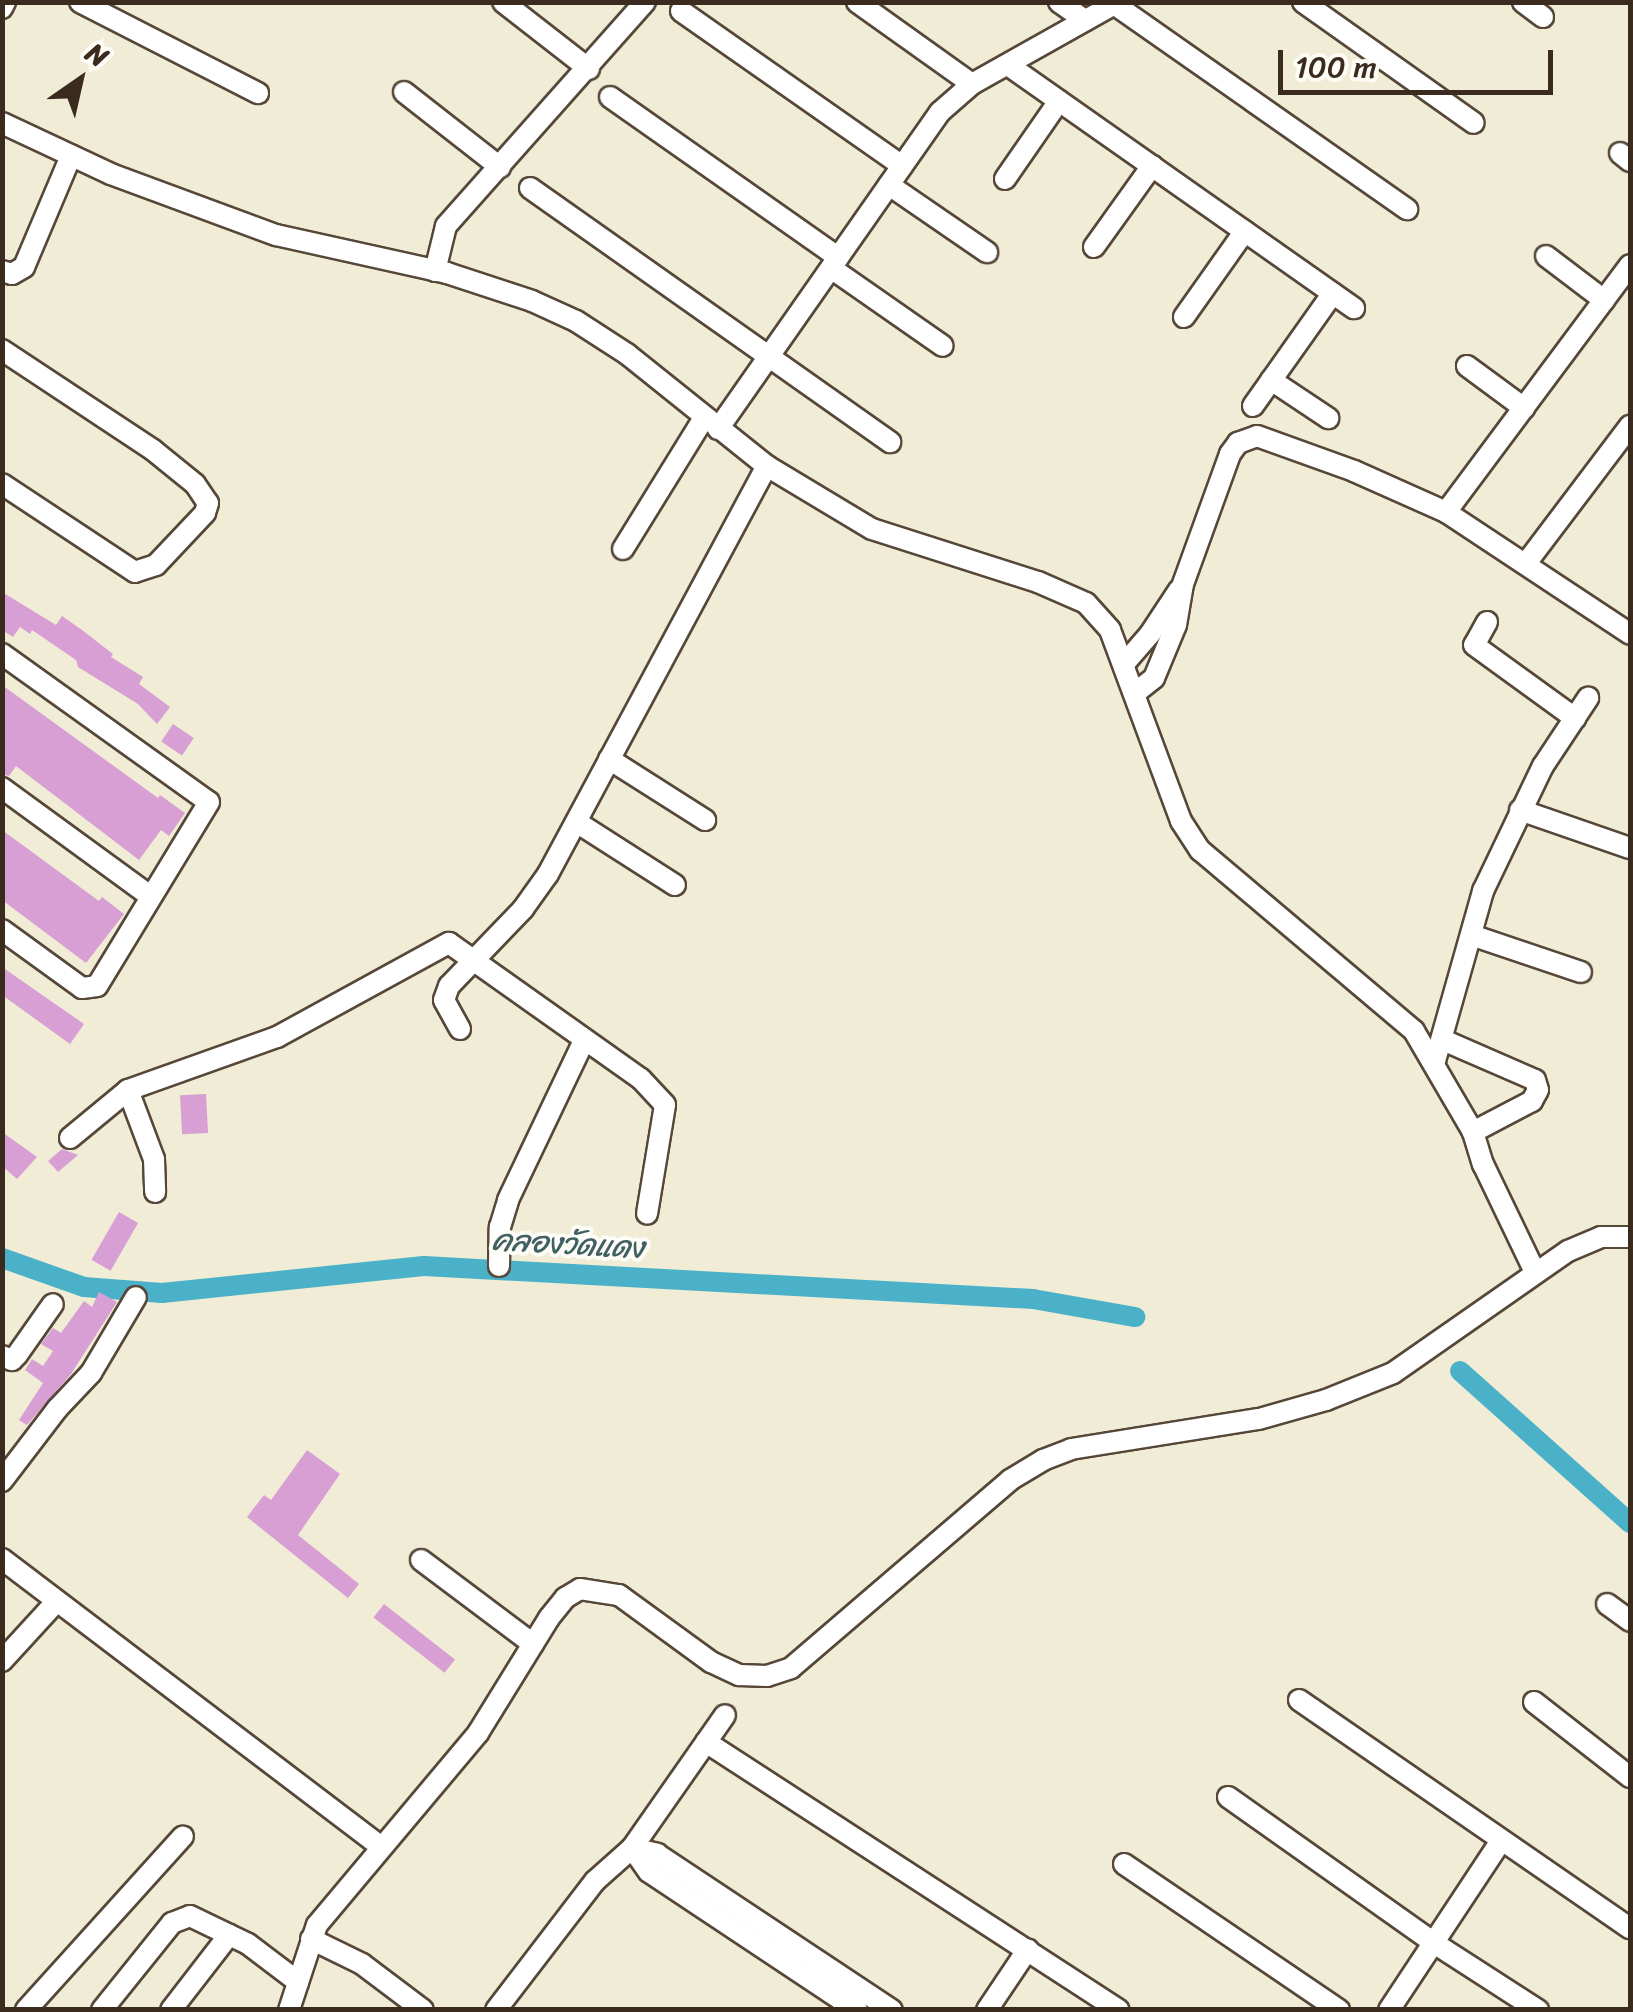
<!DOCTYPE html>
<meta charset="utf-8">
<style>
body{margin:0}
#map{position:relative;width:1633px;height:2012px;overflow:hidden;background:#f0ecd5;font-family:Sriracha,"Playpen Sans Thai",sans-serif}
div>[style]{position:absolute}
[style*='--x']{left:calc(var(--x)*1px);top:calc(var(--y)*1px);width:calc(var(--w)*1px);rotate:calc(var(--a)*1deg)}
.canal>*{height:20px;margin:-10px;padding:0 10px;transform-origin:10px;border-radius:10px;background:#4ab1c9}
.building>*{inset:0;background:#d79fd3;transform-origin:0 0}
.roads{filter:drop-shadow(2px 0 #564739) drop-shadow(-2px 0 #564739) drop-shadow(0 2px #564739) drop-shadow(0 -2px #564739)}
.minor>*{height:20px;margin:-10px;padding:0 10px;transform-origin:10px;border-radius:10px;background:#fff}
span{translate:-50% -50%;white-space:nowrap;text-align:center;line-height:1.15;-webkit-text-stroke:8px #fdfcf7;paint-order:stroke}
.water-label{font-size:30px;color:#416062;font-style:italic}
.frame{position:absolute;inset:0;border:5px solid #3b2a1e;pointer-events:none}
.north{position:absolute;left:30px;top:30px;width:100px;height:100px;-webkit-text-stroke:8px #fdfcf7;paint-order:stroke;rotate:34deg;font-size:28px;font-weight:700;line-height:40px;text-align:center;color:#3b2a1e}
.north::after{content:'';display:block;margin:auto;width:35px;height:45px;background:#3b2a1e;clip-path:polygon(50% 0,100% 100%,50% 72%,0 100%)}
.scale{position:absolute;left:1278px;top:50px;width:275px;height:45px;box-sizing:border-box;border:5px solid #3b2a1e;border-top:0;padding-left:12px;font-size:30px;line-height:35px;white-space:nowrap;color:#3b2a1e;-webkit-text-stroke:8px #fdfcf7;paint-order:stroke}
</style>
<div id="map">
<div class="canal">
<div style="--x:2;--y:1258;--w:87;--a:19.5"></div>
<div style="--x:84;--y:1287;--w:78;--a:4.4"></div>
<div style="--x:162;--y:1293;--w:263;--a:-5.9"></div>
<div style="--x:424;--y:1266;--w:610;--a:3.1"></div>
<div style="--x:1033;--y:1299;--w:104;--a:10"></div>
<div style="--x:1460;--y:1371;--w:228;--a:41.8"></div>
</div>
<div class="building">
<div style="clip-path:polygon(2px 592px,56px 625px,62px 616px,82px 630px,113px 654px,111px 657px,143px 677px,139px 684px,170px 707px,157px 724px,138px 704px,78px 667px,76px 660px,32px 630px,30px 634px,20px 627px,13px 637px,2px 630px)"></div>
<div style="clip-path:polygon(2px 685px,158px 798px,160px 795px,185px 813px,169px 836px,161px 830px,139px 860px,16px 766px,9px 776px,2px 774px)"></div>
<div style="left:173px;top:724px;width:25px;height:21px;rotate:34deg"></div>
<div style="clip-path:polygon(2px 830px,99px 901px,102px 897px,124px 914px,86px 963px,2px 900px)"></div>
<div style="clip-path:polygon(2px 967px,84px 1024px,70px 1044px,2px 995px)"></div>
<div style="left:206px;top:1094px;width:39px;height:26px;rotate:87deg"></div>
<div style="clip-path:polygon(2px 1132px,37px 1157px,17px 1179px,2px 1166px)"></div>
<div style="clip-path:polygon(62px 1149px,78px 1155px,58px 1172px,48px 1161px)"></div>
<div style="left:119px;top:1212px;width:22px;height:55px;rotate:30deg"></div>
<div style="clip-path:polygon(99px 1292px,117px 1302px,71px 1374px,27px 1425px,19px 1420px,43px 1383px,25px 1370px,32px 1359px,43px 1366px,53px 1351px,41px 1344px,53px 1328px,61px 1333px,84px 1301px,92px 1307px)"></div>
<div style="clip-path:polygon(307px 1450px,340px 1474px,298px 1535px,359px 1584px,348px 1598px,247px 1517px,264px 1495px,271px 1500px)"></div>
<div style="left:384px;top:1604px;width:90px;height:17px;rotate:38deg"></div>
</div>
<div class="roads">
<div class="minor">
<div style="--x:80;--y:2;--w:200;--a:27.1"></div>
<div style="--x:503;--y:2;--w:109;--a:37.9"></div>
<div style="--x:857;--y:2;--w:141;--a:35.5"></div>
<div style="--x:1059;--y:2;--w:32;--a:35"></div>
<div style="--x:1303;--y:2;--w:209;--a:35.3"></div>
<div style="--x:1523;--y:2;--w:25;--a:37"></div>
<div style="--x:1114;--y:4;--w:358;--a:35"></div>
<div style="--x:2;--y:8;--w:7;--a:-63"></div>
<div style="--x:681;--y:11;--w:270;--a:35"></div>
<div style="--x:1008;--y:65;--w:423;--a:35.1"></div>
<div style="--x:404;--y:92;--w:122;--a:38"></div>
<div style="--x:610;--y:97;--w:279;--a:35.1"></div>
<div style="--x:2;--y:123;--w:120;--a:25.1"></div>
<div style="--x:111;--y:174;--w:176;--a:20.3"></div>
<div style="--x:276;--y:235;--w:175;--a:12.5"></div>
<div style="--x:447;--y:273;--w:89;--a:18.2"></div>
<div style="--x:532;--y:301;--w:48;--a:24.4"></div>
<div style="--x:576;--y:321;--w:61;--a:32.9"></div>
<div style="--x:627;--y:354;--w:179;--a:38.7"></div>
<div style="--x:767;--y:466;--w:122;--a:31"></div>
<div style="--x:872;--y:529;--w:174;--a:17.7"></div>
<div style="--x:1038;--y:582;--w:52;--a:23.6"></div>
<div style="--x:1086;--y:603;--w:36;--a:48"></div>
<div style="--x:1110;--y:630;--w:204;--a:69.6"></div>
<div style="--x:1181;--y:821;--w:35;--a:57"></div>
<div style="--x:1200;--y:850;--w:280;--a:40.2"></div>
<div style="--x:1414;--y:1031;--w:117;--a:59.7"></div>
<div style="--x:1473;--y:1132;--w:34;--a:73"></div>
<div style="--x:1483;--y:1164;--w:120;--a:64.3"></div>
<div style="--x:1620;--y:153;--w:13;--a:39"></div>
<div style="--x:1005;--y:179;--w:95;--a:-55.3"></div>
<div style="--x:889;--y:185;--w:119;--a:34.4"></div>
<div style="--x:530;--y:188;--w:441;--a:35.2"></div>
<div style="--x:1094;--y:247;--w:100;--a:-54.4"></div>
<div style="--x:1546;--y:256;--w:73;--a:37.2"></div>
<div style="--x:831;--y:268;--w:136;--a:34.9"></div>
<div style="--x:2;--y:271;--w:10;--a:17"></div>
<div style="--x:12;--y:274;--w:14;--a:-30"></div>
<div style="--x:24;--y:267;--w:121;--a:-67.1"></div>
<div style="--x:435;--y:271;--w:46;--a:-76.3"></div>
<div style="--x:446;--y:226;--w:300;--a:-48.4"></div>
<div style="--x:1184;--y:317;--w:105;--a:-54.7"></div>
<div style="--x:2;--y:350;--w:181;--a:33.5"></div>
<div style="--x:153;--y:450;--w:54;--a:39"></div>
<div style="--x:195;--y:484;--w:23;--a:56"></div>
<div style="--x:208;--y:503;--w:10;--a:107"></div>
<div style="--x:205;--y:513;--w:71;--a:133.3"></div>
<div style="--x:156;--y:565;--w:22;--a:162"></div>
<div style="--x:135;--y:572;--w:159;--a:-146.5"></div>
<div style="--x:1467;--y:366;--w:71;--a:36.4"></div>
<div style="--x:1271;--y:380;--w:69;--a:33.7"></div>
<div style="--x:1253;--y:406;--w:138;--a:-54.7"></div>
<div style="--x:718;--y:429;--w:387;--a:-55"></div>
<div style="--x:940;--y:112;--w:43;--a:-41.2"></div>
<div style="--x:972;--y:84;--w:167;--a:-29.3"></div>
<div style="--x:1446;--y:512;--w:308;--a:-53.3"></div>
<div style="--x:623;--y:549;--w:154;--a:-58.3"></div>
<div style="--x:1527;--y:562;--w:171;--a:-52.9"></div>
<div style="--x:1487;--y:622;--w:26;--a:119"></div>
<div style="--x:1474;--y:645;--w:125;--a:35.9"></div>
<div style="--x:2;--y:654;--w:254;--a:35.6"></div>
<div style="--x:209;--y:802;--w:215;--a:121.3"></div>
<div style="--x:97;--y:986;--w:15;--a:172"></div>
<div style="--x:82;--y:988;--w:99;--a:-144.1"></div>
<div style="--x:1124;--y:664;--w:40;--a:-49"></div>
<div style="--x:1150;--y:634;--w:53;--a:-56.6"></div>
<div style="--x:1135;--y:693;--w:24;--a:-38"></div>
<div style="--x:1154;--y:678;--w:57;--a:-67.5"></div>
<div style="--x:1176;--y:625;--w:42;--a:-80.3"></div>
<div style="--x:1183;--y:584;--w:138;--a:-70.1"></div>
<div style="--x:1230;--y:454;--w:14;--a:-54"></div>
<div style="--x:1238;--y:443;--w:20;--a:-20"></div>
<div style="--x:1257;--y:436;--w:103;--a:19.8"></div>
<div style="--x:1354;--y:471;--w:101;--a:24"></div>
<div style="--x:1446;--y:512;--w:221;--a:33.5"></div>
<div style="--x:609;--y:759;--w:114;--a:32.4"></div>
<div style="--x:2;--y:788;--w:183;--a:36.1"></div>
<div style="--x:1520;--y:810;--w:116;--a:19.1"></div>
<div style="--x:578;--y:823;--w:115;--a:32.6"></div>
<div style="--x:1471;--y:935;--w:116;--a:18.6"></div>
<div style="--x:460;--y:1029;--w:33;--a:-119"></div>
<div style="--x:444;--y:1000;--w:15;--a:-70"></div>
<div style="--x:449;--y:986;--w:107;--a:-46.1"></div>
<div style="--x:523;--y:909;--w:43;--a:-54.5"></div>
<div style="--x:548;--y:874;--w:463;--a:-61.8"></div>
<div style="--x:1443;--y:1040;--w:100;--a:23.5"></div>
<div style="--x:1535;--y:1080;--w:10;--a:73"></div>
<div style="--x:1538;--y:1090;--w:13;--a:119"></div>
<div style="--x:1532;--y:1101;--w:67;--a:152.3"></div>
<div style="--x:1435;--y:1061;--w:177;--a:-74.2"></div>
<div style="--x:1483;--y:891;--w:139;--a:-64.4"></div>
<div style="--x:1543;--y:766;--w:82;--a:-56.5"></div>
<div style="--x:128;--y:1090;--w:74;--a:69.4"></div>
<div style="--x:154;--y:1159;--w:33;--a:88"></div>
<div style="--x:70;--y:1138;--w:75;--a:-39.6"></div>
<div style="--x:128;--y:1090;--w:158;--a:-19.6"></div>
<div style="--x:277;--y:1037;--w:196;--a:-28.7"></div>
<div style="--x:449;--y:943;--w:235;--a:35.3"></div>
<div style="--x:641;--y:1079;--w:35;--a:47"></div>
<div style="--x:665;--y:1105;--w:110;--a:99.4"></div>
<div style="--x:499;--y:1266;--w:39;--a:-89"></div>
<div style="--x:500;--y:1227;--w:28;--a:-73"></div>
<div style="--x:508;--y:1200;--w:176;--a:-64.5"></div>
<div style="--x:2;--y:1356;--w:11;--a:22"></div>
<div style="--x:12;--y:1360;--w:7;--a:-45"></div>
<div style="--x:17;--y:1355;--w:62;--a:-54.8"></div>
<div style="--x:2;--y:1481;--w:91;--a:-52.6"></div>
<div style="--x:57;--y:1409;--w:50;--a:-46.6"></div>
<div style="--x:91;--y:1373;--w:88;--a:-59.4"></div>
<div style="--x:2;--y:1559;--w:475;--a:37.2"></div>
<div style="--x:421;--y:1560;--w:140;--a:36.9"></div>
<div style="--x:1607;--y:1604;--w:29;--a:36"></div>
<div style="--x:2;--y:1661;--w:81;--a:-47.5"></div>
<div style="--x:1299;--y:1700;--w:402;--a:34.6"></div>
<div style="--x:1534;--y:1702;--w:122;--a:38"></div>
<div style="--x:706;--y:1742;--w:492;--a:33"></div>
<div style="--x:1228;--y:1797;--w:252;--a:35.3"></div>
<div style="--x:1434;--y:1943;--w:124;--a:32.8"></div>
<div style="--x:632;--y:1848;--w:26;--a:13"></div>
<div style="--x:657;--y:1854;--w:282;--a:33.6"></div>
<div style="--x:632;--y:1848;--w:29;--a:55"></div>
<div style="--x:649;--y:1872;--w:250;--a:33.6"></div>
<div style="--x:1124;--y:1864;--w:260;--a:34.2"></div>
<div style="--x:311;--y:1939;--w:57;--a:26.1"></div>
<div style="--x:362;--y:1964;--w:76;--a:37"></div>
<div style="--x:26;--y:2010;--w:234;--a:-47.9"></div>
<div style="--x:102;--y:2010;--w:112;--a:-51.2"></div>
<div style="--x:172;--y:1923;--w:19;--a:-21"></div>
<div style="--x:190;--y:1916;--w:64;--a:25.8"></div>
<div style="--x:248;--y:1944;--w:63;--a:37.2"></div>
<div style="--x:171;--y:2010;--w:95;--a:-52.3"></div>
<div style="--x:289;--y:2010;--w:89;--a:-71.8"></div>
<div style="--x:317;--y:1925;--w:251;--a:-50"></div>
<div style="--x:478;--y:1733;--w:135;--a:-58.3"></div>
<div style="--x:549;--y:1618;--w:26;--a:-51"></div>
<div style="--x:565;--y:1598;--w:17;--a:-31"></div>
<div style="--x:580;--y:1589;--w:39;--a:9"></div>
<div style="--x:619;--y:1595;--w:114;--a:36.1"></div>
<div style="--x:711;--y:1662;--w:31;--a:25"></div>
<div style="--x:739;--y:1675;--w:28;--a:2"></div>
<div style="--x:767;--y:1676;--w:25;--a:-18"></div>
<div style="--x:791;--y:1668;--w:289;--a:-40.6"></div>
<div style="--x:1010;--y:1480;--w:39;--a:-31"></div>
<div style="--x:1043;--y:1460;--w:30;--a:-21"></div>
<div style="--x:1071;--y:1449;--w:190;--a:-9.1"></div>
<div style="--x:1259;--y:1419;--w:70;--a:-15.8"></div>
<div style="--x:1326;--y:1400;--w:72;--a:-21.9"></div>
<div style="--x:1393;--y:1373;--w:213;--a:-34.9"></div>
<div style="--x:1568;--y:1251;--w:36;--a:-23"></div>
<div style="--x:1601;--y:1237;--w:29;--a:0"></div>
<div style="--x:496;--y:2010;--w:163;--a:-52.5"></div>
<div style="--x:595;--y:1881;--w:50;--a:-41.7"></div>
<div style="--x:632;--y:1848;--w:162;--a:-55"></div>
<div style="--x:987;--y:2010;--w:73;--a:-56.1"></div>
<div style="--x:1389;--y:2010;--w:201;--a:-56.5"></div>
</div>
</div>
<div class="water-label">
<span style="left:568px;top:1244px;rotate:3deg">คลองวัดแดง</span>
</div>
<div class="frame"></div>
<div class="north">N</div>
<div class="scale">100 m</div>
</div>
